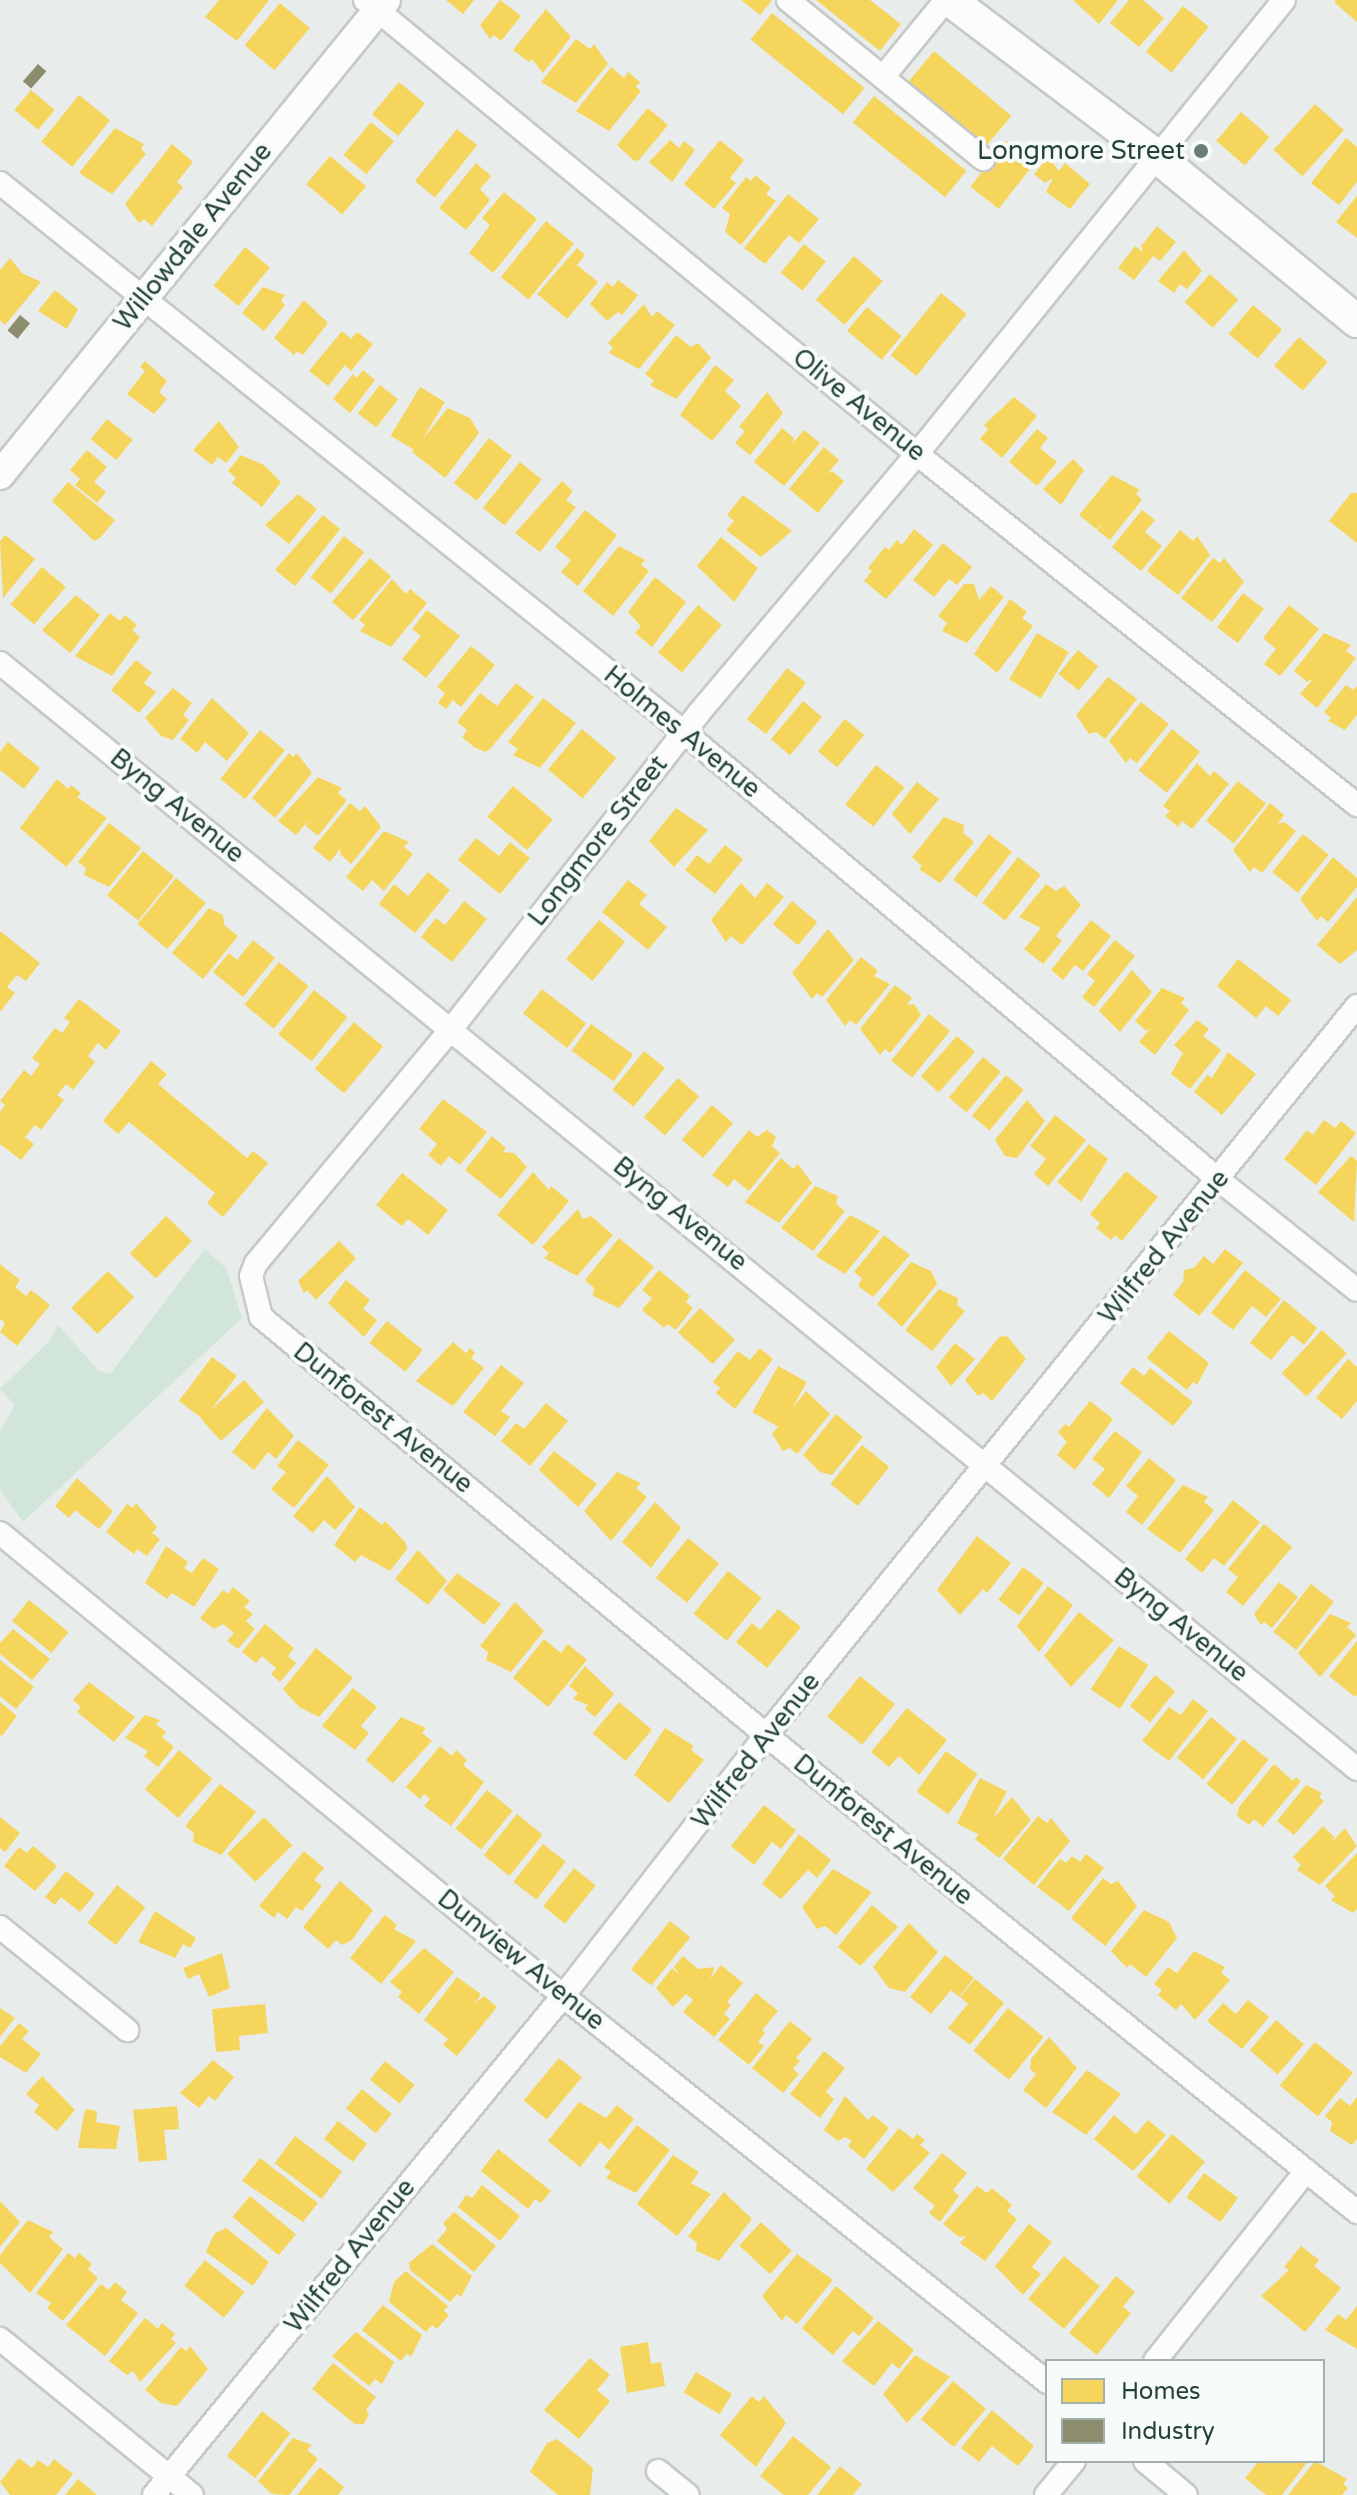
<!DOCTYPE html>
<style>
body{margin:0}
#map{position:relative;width:1357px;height:2495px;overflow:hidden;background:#e8edeb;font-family:"Varela Round",sans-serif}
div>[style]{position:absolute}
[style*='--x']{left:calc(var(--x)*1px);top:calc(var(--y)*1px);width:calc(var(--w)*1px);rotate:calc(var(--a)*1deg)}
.green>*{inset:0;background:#d1e6d8}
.homes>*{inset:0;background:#f6d55c;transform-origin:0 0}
.industry>*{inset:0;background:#8c8c6e;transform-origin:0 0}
.roads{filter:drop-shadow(2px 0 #c5cac8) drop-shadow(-2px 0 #c5cac8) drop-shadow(0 2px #c5cac8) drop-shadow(0 -2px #c5cac8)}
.minor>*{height:22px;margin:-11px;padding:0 11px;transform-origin:11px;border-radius:11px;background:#fcfcfc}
.tertiary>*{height:28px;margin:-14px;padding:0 14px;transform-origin:14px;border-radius:14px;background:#fcfcfc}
.secondary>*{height:32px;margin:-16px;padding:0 16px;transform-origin:16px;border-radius:16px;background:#fcfcfc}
.dots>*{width:22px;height:22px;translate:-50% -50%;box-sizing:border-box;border:4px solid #f7fbf9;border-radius:50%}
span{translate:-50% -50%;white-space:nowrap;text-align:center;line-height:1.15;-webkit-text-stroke:8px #f7fbf9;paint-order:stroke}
.poi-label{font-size:26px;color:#24423a}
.right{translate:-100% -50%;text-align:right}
.street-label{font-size:26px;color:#24423a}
.legend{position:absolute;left:1045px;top:2359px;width:280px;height:104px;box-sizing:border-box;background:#f7fbf9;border:2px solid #a3b1ad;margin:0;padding:10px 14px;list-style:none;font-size:24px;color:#24423a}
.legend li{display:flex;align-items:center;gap:16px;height:40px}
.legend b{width:40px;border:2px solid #a3b1ad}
</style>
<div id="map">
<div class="green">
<div style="clip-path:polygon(205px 1249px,226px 1268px,242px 1318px,23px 1522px,0 1490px,0 1432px,15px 1405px,0 1389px,49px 1341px,58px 1325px,99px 1371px,110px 1374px)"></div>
</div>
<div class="homes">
<div style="clip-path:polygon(219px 0,269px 0,237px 41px,205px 17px)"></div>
<div style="clip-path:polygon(446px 0,474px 0,463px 14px)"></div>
<div style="clip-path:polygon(500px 0,521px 16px,501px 41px,494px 35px,490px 39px,480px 25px)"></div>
<div style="clip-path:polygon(741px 0,772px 0,760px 15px)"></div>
<div style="clip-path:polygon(816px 0,870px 0,901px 24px,880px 51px)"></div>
<div style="clip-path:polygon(1073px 0,1118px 0,1099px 24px)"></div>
<div style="clip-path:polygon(1129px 0,1143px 0,1164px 18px,1139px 47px,1110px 23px)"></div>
<div style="clip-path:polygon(1336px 0,1357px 0,1357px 22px,1334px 2px)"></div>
<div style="left:280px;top:3px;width:39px;height:55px;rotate:40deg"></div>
<div style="left:1183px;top:6px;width:33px;height:59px;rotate:39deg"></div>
<div style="clip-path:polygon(546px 9px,571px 37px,543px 73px,532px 59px,529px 62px,513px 50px)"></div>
<div style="left:772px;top:13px;width:119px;height:34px;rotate:39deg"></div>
<div style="clip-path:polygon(576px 39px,590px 49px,594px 44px,608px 64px,576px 103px,541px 82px)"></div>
<div style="left:934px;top:51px;width:101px;height:41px;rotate:40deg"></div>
<div style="clip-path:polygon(611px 67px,624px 78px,628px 72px,640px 82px,636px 87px,641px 91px,609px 131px,576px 111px)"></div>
<div style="left:399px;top:82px;width:34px;height:42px;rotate:40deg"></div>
<div style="left:31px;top:90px;width:31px;height:26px;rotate:40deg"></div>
<div style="left:79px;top:95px;width:40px;height:60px;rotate:39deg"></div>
<div style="left:874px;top:96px;width:119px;height:34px;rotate:39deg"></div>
<div style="left:1315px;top:104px;width:39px;height:62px;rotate:42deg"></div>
<div style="clip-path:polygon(648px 108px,668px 125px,638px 161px,633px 160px,617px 145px)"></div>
<div style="left:1241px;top:112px;width:38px;height:38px;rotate:41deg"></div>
<div style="left:371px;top:122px;width:30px;height:43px;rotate:40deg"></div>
<div style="clip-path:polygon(115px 128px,144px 144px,141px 149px,146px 154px,112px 194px,79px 173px)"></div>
<div style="left:457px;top:129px;width:26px;height:67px;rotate:39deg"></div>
<div style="clip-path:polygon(1346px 138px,1357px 147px,1357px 182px,1339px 205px,1311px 183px)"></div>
<div style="clip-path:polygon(670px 140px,679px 148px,684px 141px,695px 150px,672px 182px,649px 162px)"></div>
<div style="clip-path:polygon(720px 140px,744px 160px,730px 178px,736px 183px,714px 209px,684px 184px)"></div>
<div style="left:1006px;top:141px;width:36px;height:58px;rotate:38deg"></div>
<div style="clip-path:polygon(172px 144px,193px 162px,177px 182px,183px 187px,152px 226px,144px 219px,139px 223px,125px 204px)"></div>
<div style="left:330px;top:156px;width:47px;height:37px;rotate:40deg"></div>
<div style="clip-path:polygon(1048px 157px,1059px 171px,1065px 163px,1090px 184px,1070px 209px,1046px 192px,1053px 178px,1045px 183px,1034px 174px)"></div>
<div style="clip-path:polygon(476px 163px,491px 176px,480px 189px,490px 200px,466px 230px,439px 208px)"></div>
<div style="clip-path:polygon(755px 175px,771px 188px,766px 194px,776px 201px,741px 245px,725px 232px,730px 214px,722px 208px,746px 177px,751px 181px)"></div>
<div style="clip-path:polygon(504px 192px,537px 219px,493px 273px,469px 253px,490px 225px,482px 218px)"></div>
<div style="clip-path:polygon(788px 194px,819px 219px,799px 243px,789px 235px,765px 264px,744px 248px)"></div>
<div style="clip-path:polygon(1357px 196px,1357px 238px,1336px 222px)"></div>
<div style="left:546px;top:221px;width:36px;height:72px;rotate:39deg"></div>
<div style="clip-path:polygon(1157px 226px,1176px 242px,1160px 261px,1153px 256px,1134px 280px,1118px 268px,1135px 246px,1143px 252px,1141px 246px)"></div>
<div style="left:804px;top:244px;width:28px;height:37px;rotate:39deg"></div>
<div style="left:245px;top:247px;width:32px;height:50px;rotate:39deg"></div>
<div style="clip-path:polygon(577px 248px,585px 255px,577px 265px,598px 282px,567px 319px,537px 294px)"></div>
<div style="clip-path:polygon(1184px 250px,1202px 271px,1187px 289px,1180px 284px,1174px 293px,1158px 281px)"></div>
<div style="left:854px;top:256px;width:38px;height:58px;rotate:41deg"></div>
<div style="clip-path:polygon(10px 258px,22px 273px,41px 282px,5px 325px,0 320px,0 270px)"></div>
<div style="left:1210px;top:274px;width:38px;height:38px;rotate:42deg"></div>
<div style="clip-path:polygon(618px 280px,638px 295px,622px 315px,618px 312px,607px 321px,590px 304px,607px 282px,613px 287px)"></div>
<div style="clip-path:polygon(263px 287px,285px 295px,281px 301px,285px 305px,264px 331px,242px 313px)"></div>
<div style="clip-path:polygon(55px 290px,78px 309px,67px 329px,38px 311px)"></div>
<div style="left:941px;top:293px;width:33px;height:80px;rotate:39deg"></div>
<div style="clip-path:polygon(304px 300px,328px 323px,303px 355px,297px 351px,294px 355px,274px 338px)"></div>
<div style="clip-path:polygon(644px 304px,652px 317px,657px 311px,675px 325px,639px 369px,609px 353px,613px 348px,608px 343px)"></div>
<div style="left:1253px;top:305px;width:38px;height:38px;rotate:40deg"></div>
<div style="left:867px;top:307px;width:45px;height:31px;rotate:40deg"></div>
<div style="clip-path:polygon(342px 331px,351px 339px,357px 332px,373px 344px,351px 371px,345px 365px,328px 386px,309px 371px)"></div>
<div style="clip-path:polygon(676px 335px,691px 347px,698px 343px,711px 358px,676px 399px,650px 385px,654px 381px,645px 374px)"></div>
<div style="left:1299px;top:337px;width:38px;height:38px;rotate:41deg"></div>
<div style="clip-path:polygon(145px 361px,167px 381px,159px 392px,167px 399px,154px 414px,127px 394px,145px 371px,140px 367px)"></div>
<div style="clip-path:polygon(715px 365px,734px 380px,725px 391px,741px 406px,712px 441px,680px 415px)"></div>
<div style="clip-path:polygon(363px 370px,375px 380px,350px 413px,333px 399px,353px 374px,357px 378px)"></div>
<div style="left:380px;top:385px;width:23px;height:36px;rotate:38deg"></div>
<div style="left:420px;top:387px;width:29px;height:57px;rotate:31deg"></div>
<div style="clip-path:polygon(767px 392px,783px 413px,750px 455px,735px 443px,745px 431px,739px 427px)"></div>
<div style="clip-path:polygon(1014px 397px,1037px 416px,1002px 458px,980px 439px,988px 429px,984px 425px)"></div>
<div style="clip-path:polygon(448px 408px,470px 418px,479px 433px,445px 478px,412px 452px)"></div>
<div style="left:107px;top:419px;width:33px;height:26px;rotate:39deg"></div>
<div style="clip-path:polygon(219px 421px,239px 447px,226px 463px,218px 457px,212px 465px,193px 450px)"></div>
<div style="clip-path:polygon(782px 428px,794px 438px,792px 444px,804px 430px,820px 443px,784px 486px,754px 462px)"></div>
<div style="clip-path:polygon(1037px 429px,1048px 438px,1040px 448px,1057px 462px,1037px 486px,1009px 462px)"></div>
<div style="left:489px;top:438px;width:29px;height:57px;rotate:38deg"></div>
<div style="clip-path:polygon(824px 447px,839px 460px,827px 474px,832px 471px,844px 481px,818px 513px,789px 489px)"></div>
<div style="clip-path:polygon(87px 450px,107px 467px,94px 482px,106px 492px,97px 503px,75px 485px,80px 479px,70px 470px)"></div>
<div style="clip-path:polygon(241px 455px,264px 465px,281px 482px,262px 507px,232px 483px,236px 478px,228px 471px)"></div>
<div style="clip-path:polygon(1073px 459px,1084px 470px,1061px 505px,1043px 489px)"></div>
<div style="left:520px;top:462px;width:28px;height:59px;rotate:39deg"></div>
<div style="clip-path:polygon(1112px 475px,1140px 490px,1136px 494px,1142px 500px,1110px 540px,1097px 530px,1102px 524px,1096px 529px,1079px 515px)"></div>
<div style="clip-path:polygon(562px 481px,573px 491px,566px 500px,576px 507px,540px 552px,515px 533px)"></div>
<div style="clip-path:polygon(68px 482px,115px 520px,100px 538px,94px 541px,52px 501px)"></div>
<div style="clip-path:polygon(1351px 493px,1357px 493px,1357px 543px,1329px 521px)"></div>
<div style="clip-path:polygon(298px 494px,317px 509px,289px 544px,265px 525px)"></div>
<div style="clip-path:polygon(743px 495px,792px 531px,761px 557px,726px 530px,734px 521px,727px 515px)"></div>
<div style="clip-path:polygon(585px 510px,617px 535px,578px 586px,561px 572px,571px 560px,555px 547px)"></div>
<div style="clip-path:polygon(1142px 510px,1155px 520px,1145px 532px,1162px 546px,1141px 571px,1112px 547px)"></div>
<div style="clip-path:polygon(323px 515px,340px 529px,295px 586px,275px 570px)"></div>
<div style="clip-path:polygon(914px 529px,933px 545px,886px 599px,864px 581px,872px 571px,868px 568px,885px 547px,889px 550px,897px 540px,902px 545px)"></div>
<div style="clip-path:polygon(1180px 530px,1193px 541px,1197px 536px,1210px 555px,1178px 595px,1147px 571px)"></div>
<div style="clip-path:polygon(5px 535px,35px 559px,3px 598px,0 541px)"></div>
<div style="left:344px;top:536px;width:26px;height:53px;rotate:39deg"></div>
<div style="clip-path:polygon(721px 537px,758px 568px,734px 602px,697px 566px)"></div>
<div style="clip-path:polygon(943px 543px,972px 567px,957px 585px,949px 579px,934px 597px,913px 580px)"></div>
<div style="clip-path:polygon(619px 546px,645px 560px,641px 565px,649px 571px,613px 616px,583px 591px)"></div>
<div style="left:370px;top:558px;width:28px;height:58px;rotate:41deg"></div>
<div style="clip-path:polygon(1213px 558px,1220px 563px,1224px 558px,1244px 582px,1212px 622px,1181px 598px)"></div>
<div style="left:42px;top:567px;width:31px;height:49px;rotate:40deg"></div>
<div style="clip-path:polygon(655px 577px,686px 602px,652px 647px,635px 633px,641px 626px,628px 612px)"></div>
<div style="clip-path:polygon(392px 579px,406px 594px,410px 589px,427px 603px,391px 647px,360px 631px,365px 625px,359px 620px)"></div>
<div style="clip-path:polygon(964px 584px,974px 584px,979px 600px,991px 586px,1004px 597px,967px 643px,942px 631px,947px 623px,938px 616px)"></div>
<div style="left:1243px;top:593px;width:26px;height:43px;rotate:37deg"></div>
<div style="clip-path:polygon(76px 595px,100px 615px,70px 653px,42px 630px)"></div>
<div style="clip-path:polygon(1010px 599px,1027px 612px,1022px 618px,1033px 626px,997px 673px,974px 654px)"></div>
<div style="left:698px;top:605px;width:31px;height:62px;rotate:40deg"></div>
<div style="clip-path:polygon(1289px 605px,1319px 629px,1280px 676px,1264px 664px,1276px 649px,1263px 638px)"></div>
<div style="clip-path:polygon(427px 610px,460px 636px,426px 678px,402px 659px,421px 636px,412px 629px)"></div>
<div style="clip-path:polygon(110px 613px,120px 621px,125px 615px,137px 625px,132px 630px,140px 637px,112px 676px,75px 656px)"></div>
<div style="left:1037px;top:633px;width:37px;height:54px;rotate:31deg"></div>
<div style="clip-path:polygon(1324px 633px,1351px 645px,1346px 651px,1356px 658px,1317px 708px,1300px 694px,1313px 679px,1307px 682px,1294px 671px)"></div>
<div style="clip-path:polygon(471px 646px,495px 665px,461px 707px,453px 700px,446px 709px,438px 703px,445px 693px,437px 687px)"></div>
<div style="left:1078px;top:650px;width:26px;height:31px;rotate:39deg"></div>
<div style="clip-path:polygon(136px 660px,152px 673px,144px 683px,156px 692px,139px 713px,111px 690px)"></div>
<div style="left:787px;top:668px;width:24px;height:65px;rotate:38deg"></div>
<div style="clip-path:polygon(1108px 677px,1137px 699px,1105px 739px,1096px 732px,1089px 734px,1076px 715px)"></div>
<div style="clip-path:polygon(516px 683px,534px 697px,490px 749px,485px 752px,474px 747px,462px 737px,467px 730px,457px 722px,480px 693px,497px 706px)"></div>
<div style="clip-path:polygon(1346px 685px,1353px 690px,1357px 686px,1357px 715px,1345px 730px,1328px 721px,1331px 718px,1324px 712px)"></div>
<div style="clip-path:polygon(173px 688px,192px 703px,183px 715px,189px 720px,173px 740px,161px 736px,145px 718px)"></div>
<div style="clip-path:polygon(212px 698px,249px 733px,227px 761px,205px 742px,197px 753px,180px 739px)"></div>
<div style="clip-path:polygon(543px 698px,576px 723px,540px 768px,513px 755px,518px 749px,508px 742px)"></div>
<div style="left:803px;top:701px;width:25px;height:50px;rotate:40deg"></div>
<div style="clip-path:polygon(1141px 702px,1169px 724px,1137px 763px,1130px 758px,1126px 763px,1109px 741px)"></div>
<div style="left:845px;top:719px;width:25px;height:42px;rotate:40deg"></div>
<div style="left:582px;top:729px;width:45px;height:53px;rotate:40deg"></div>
<div style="left:1172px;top:729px;width:36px;height:53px;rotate:39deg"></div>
<div style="left:260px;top:730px;width:32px;height:63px;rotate:39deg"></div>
<div style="clip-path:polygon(8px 742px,40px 768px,24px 789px,0 770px,0 752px)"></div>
<div style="clip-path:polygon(289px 753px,293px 757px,297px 753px,312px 773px,275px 818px,252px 798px)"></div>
<div style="clip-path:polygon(1197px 763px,1210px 776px,1214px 771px,1229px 784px,1192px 829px,1182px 821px,1178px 827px,1165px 816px,1170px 811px,1163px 806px)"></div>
<div style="left:876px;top:765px;width:36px;height:50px;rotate:38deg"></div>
<div style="clip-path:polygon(318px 777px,342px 788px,338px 793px,347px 800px,318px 836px,306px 826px,308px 821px,296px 835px,278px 821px)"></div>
<div style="clip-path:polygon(57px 779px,68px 789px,71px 785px,81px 793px,77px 797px,107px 818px,66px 867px,20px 828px)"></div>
<div style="left:1238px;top:781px;width:36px;height:51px;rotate:39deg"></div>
<div style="clip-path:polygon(917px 782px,939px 799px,910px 834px,892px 814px)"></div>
<div style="left:513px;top:786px;width:52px;height:40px;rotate:40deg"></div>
<div style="clip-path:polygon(350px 803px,360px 811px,365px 806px,381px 827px,351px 864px,340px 854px,341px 848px,330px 862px,313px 848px)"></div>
<div style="clip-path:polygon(1270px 803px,1284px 815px,1278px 824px,1284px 822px,1296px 831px,1262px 873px,1254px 867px,1250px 872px,1233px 850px)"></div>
<div style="clip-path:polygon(676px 808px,708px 830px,674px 867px,649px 841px)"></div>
<div style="clip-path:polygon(944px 817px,964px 825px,963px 833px,974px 842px,940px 883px,919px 869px,922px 866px,912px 857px)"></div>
<div style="clip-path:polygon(109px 823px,141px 848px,109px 887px,84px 875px,86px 868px,78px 862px)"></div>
<div style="clip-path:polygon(384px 831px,409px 842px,404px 847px,413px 854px,384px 891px,372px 880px,363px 891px,346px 877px)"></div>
<div style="left:989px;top:834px;width:29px;height:58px;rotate:38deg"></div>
<div style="left:1303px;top:834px;width:33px;height:49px;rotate:39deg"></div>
<div style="clip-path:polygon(476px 838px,499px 856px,510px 842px,530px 858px,500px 894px,458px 860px)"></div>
<div style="clip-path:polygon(725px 845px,743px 859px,715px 894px,685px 870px,697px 855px,709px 864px)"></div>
<div style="left:143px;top:851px;width:40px;height:57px;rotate:39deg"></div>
<div style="left:1018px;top:857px;width:29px;height:58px;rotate:38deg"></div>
<div style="clip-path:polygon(1333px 857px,1357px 878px,1357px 887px,1328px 922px,1321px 916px,1317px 921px,1300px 899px)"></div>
<div style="clip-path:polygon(428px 872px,450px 890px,415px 933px,379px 904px,394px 884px,408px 896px)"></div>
<div style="left:176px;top:878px;width:39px;height:60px;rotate:40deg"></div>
<div style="clip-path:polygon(628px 880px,647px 895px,639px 904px,667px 927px,648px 950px,602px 912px)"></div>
<div style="clip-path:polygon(741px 883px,755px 898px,767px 883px,784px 897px,742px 945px,731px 936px,726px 942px,711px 920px)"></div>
<div style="clip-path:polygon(1046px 884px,1056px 891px,1064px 886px,1081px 905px,1056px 936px,1062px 941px,1043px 964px,1024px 949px,1041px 928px,1019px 917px)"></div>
<div style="clip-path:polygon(1357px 897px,1357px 950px,1340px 964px,1317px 945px)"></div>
<div style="clip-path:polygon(464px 901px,487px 919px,452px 962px,421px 937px,436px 918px,445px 925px)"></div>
<div style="left:792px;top:901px;width:33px;height:30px;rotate:40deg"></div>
<div style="clip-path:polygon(209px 908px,223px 915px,224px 925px,238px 936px,203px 979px,172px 953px)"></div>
<div style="left:599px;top:920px;width:34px;height:51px;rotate:40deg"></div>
<div style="clip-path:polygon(1091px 920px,1111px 936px,1083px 971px,1075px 965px,1063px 980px,1051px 970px)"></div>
<div style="clip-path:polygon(828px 929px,854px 960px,822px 997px,817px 993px,812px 999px,792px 973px)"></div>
<div style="clip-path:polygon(0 931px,40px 963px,26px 981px,17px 975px,7px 987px,15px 993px,0 1012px)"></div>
<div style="clip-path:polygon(253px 940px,275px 958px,243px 997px,213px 972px,229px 953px,237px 960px)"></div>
<div style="clip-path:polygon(1115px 940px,1135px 956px,1094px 1007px,1082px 997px,1095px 981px,1087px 974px)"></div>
<div style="clip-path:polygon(861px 957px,878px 971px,874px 976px,890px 984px,856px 1025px,850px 1020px,845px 1026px,826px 1000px)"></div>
<div style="clip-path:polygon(1238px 959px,1291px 1000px,1278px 1016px,1266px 1006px,1256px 1018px,1217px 986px)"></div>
<div style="left:279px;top:962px;width:38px;height:55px;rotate:39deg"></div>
<div style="clip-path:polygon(1132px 970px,1152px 992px,1120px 1032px,1099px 1011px)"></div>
<div style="clip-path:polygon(895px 985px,912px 998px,907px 1005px,914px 1004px,921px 1015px,890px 1053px,885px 1049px,880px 1055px,860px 1029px)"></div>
<div style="clip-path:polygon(1162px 988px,1185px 998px,1181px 1003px,1189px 1010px,1155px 1055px,1139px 1042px,1151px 1028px,1146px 1031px,1135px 1021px)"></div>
<div style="left:542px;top:989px;width:56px;height:31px;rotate:38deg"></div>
<div style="left:314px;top:990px;width:43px;height:57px;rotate:39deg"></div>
<div style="clip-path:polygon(79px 999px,121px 1031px,106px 1050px,98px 1043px,88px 1056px,95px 1062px,73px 1090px,66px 1084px,57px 1095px,64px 1100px,41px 1130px,35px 1125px,25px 1137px,34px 1144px,21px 1160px,0 1144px,0 1112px,5px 1105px,0 1101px,24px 1070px,31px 1076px,40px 1064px,32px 1058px,55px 1028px,62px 1033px,70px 1022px,64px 1018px)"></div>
<div style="left:929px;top:1014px;width:27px;height:60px;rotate:39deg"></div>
<div style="clip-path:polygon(1197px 1020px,1209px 1029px,1203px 1036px,1221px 1050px,1190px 1089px,1171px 1074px,1183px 1053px,1174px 1045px)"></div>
<div style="left:354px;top:1022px;width:38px;height:61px;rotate:40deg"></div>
<div style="left:591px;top:1024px;width:52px;height:33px;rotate:36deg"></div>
<div style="left:957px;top:1036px;width:24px;height:54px;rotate:42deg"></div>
<div style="left:644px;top:1051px;width:27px;height:50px;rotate:39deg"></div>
<div style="clip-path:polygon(1228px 1052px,1256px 1074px,1222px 1115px,1194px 1092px,1207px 1075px,1212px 1078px)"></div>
<div style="left:983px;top:1057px;width:23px;height:53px;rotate:40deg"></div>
<div style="clip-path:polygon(151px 1061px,167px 1074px,158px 1084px,247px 1158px,253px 1151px,268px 1163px,223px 1217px,207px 1203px,215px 1193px,129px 1122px,118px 1134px,103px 1121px)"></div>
<div style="left:1006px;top:1075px;width:23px;height:53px;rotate:40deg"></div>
<div style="left:678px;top:1078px;width:28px;height:52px;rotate:41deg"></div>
<div style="clip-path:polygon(443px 1099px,487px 1132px,460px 1165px,449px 1156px,441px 1166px,428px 1155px,437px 1144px,419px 1129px)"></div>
<div style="clip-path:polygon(1027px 1100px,1045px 1121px,1017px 1158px,1005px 1156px,995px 1140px)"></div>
<div style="left:712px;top:1105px;width:28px;height:46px;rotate:41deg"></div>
<div style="clip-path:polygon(1055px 1115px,1086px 1140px,1048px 1186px,1034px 1174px,1046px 1159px,1030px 1146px)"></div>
<div style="clip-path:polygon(1324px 1120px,1335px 1128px,1341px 1121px,1356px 1133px,1316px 1185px,1284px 1159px,1307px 1130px,1313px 1135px)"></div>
<div style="clip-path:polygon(749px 1130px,757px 1137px,767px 1130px,776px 1137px,772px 1146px,780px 1153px,749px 1191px,734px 1179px,728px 1187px,712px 1175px)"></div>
<div style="clip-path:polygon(492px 1136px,506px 1148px,503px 1152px,514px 1153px,527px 1167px,501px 1199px,465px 1170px)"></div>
<div style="clip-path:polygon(1089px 1144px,1108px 1159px,1081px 1202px,1057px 1182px)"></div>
<div style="clip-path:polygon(1351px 1156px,1357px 1161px,1354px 1222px,1318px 1192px)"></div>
<div style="clip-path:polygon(781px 1158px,793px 1169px,798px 1164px,812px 1183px,779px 1223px,745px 1202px)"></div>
<div style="clip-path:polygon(1126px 1171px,1158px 1197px,1122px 1241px,1115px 1235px,1111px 1240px,1096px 1228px,1100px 1223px,1090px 1214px)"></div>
<div style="clip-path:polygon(533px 1172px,549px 1190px,551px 1186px,569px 1201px,533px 1245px,497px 1215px)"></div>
<div style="clip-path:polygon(402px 1173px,448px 1210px,428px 1235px,408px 1219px,402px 1226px,376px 1205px)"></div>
<div style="clip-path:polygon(815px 1186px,838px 1196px,836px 1204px,845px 1211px,813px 1251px,781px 1228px)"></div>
<div style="clip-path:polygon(578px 1209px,583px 1219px,591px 1216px,613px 1235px,577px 1276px,544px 1258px,549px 1253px,542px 1247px)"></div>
<div style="clip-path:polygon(850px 1215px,880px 1231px,845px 1274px,816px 1256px)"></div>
<div style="left:166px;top:1216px;width:36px;height:52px;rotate:44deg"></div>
<div style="clip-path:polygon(884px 1235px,910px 1255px,873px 1297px,858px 1286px,862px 1278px,854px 1272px)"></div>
<div style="clip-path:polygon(619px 1238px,654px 1267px,619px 1308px,593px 1296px,594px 1288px,585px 1280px)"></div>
<div style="clip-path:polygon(339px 1241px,356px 1258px,316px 1300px,307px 1290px,304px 1293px,298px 1281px)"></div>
<div style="clip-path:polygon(1225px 1249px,1243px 1263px,1199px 1316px,1173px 1295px,1183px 1282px,1184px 1270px,1194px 1268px,1204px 1256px,1213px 1264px)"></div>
<div style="clip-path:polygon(911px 1262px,931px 1271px,937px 1284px,902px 1327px,877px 1304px)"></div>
<div style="clip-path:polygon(0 1264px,20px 1280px,15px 1287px,26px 1296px,31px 1290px,50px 1305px,17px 1346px,0 1332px,5px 1323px,0 1319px)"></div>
<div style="clip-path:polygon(659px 1270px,690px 1296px,686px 1302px,693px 1308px,676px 1330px,667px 1324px,664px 1328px,642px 1310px,652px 1298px,642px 1290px)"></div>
<div style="clip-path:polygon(1245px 1270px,1281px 1299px,1266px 1317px,1252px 1306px,1233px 1330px,1211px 1313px)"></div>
<div style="left:108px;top:1271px;width:37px;height:52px;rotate:45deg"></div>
<div style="clip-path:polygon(346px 1280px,370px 1300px,363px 1309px,377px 1320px,364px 1337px,328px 1303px)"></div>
<div style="clip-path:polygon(939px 1289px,958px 1298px,957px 1305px,965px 1311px,932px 1351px,905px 1330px)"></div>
<div style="clip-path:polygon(1284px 1300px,1317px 1328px,1304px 1345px,1292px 1335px,1271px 1360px,1250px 1343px)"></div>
<div style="left:700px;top:1308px;width:47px;height:33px;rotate:42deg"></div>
<div style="left:387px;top:1321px;width:46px;height:28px;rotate:39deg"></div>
<div style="left:1322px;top:1330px;width:34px;height:59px;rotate:43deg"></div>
<div style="clip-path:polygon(1169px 1331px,1209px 1363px,1197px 1385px,1193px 1382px,1187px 1390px,1147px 1358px)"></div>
<div style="clip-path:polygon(1007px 1336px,1026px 1359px,992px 1401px,983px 1393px,978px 1396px,965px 1380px,999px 1337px)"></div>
<div style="clip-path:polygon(453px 1342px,466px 1353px,470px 1348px,475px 1353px,471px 1358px,484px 1368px,453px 1406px,416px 1381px)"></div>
<div style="clip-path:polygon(955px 1343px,975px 1359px,951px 1386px,936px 1367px)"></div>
<div style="clip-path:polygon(760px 1348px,773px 1359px,735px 1409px,716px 1393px,720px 1388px,713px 1382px,738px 1351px,750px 1360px)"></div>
<div style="left:212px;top:1357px;width:31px;height:55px;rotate:37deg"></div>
<div style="clip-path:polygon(1348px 1359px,1357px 1367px,1357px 1401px,1342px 1419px,1316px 1398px)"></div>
<div style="clip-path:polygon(501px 1365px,524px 1383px,501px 1411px,510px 1417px,495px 1436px,463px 1412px)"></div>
<div style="left:778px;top:1366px;width:33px;height:53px;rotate:29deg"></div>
<div style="clip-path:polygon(1133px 1367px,1144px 1376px,1150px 1368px,1193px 1402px,1173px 1426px,1120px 1383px)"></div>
<div style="left:244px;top:1380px;width:30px;height:58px;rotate:48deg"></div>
<div style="clip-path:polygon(806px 1391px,830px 1414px,797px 1454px,790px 1448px,783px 1451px,772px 1434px)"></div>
<div style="clip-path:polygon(1090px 1401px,1113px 1419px,1075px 1470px,1057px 1455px,1067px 1442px,1058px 1432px,1065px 1424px,1069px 1427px)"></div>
<div style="clip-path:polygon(546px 1403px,568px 1421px,530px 1466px,501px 1441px,516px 1423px,524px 1429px)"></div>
<div style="clip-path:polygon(267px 1408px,294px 1436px,276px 1459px,268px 1452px,254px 1470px,232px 1452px)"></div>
<div style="clip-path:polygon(836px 1414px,863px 1437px,832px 1475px,820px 1472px,803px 1455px)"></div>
<div style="clip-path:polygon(1115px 1431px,1142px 1452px,1109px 1498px,1092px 1484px,1105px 1469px,1092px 1459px)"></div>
<div style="clip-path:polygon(298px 1440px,329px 1465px,294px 1508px,271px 1489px,286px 1472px,277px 1466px)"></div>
<div style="left:862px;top:1445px;width:35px;height:50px;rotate:39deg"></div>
<div style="clip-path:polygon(554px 1451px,597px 1484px,578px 1507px,539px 1470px)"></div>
<div style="clip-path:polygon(1149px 1458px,1176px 1480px,1142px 1525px,1126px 1512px,1138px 1496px,1126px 1486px)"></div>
<div style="clip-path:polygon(617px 1472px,641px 1483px,636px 1488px,647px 1497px,611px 1541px,584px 1511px)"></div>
<div style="clip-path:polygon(327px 1476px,355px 1507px,335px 1530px,324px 1520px,313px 1533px,293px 1516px)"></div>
<div style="clip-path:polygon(77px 1478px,113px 1511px,99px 1529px,75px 1510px,69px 1518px,55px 1506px)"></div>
<div style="clip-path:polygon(1183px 1485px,1208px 1497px,1204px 1502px,1214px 1510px,1180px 1553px,1147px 1529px)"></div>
<div style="clip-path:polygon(1233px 1500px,1260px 1522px,1224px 1566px,1214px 1558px,1202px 1573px,1185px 1559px)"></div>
<div style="clip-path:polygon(655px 1502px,681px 1528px,651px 1568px,622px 1542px)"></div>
<div style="clip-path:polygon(136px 1503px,157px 1527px,152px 1533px,160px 1539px,147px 1556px,137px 1549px,134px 1554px,106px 1532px,127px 1504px,133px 1508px)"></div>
<div style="clip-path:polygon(360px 1507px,382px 1525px,385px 1521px,406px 1543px,407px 1549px,390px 1571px,361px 1555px,355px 1562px,334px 1545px)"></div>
<div style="clip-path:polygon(1264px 1524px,1292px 1547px,1243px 1606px,1226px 1592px,1238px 1577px,1228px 1569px)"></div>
<div style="clip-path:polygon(977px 1536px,1011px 1563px,987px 1593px,983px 1589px,960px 1615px,937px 1590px)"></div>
<div style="left:688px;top:1538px;width:40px;height:51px;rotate:39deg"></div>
<div style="clip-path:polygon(166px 1546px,188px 1562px,184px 1568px,192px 1573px,203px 1558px,219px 1569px,194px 1607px,172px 1593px,167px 1599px,145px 1583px)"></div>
<div style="clip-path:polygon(418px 1550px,447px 1581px,428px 1605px,395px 1579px)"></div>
<div style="left:1023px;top:1567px;width:26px;height:41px;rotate:37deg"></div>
<div style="left:728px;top:1571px;width:43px;height:55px;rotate:39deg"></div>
<div style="clip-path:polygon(457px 1573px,501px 1604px,484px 1625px,443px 1590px)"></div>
<div style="clip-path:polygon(1279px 1582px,1298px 1597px,1272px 1628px,1264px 1622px,1261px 1625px,1254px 1614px)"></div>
<div style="left:1311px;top:1584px;width:29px;height:61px;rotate:38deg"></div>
<div style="clip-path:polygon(1048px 1586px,1073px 1605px,1039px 1652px,1017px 1626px)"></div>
<div style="clip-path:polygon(233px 1587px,250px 1601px,244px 1607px,253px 1614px,246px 1621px,255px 1629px,238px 1649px,227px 1641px,234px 1633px,223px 1624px,214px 1629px,200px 1618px,223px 1590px,228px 1594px)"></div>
<div style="left:29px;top:1600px;width:51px;height:27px;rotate:39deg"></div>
<div style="clip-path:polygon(515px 1602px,544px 1631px,511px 1672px,486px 1660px,488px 1652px,480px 1646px)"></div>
<div style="clip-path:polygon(778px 1609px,801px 1627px,767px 1668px,736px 1642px,752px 1623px,760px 1630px)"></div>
<div style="clip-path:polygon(1079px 1612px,1114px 1640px,1071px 1687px,1044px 1656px)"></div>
<div style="clip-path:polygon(1330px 1614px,1351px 1623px,1347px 1627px,1356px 1635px,1320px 1677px,1298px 1653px)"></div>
<div style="clip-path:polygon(265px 1624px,294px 1648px,288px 1656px,296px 1663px,280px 1682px,271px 1674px,276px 1668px,262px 1656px,256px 1663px,242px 1652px)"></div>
<div style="clip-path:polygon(13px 1629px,50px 1659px,32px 1680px,0 1654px,0 1643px)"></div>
<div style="clip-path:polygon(544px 1639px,561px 1653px,568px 1644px,587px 1660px,548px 1707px,513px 1678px)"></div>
<div style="clip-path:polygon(1357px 1641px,1357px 1695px,1355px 1697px,1329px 1676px)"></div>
<div style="left:1119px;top:1646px;width:35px;height:52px;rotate:33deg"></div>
<div style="clip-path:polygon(316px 1648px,353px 1678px,319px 1717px,299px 1707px,283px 1689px)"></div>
<div style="clip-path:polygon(0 1660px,34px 1687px,16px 1709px,0 1696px)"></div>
<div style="clip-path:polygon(585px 1666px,614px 1694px,595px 1717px,585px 1709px,588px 1705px,573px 1699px,578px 1693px,569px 1686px)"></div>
<div style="left:1155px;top:1675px;width:26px;height:40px;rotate:39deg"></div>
<div style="left:860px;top:1676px;width:45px;height:52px;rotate:39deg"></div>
<div style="clip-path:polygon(89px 1682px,135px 1717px,114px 1742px,77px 1712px,81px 1707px,73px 1700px)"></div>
<div style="clip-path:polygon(353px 1688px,377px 1707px,361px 1726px,369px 1733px,355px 1750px,322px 1726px)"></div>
<div style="clip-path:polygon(1193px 1699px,1208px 1711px,1169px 1761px,1142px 1741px,1169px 1707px,1181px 1715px)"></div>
<div style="clip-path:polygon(0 1702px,17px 1716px,2px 1736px,0 1734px)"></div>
<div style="left:619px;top:1702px;width:43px;height:41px;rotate:40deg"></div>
<div style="clip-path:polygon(907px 1708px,947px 1740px,919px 1775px,899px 1756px,889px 1767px,871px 1752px)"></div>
<div style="clip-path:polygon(145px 1715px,160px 1720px,156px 1724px,166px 1732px,162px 1737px,174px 1747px,158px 1767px,144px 1756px,148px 1751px,125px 1738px)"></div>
<div style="clip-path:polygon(401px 1717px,426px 1728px,422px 1733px,432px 1741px,393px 1783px,366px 1760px)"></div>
<div style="left:1211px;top:1717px;width:34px;height:53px;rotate:40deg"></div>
<div style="clip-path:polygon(665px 1728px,694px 1746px,691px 1750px,704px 1760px,669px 1803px,634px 1775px)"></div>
<div style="left:1243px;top:1739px;width:33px;height:58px;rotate:39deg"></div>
<div style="clip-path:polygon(440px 1746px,452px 1756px,456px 1750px,467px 1760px,463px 1765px,484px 1782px,451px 1826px,424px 1806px,430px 1799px,424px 1794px,420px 1799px,406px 1787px)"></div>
<div style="left:179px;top:1750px;width:44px;height:52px;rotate:41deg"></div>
<div style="left:946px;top:1751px;width:39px;height:50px;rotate:36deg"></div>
<div style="clip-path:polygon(1274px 1764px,1293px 1781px,1296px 1777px,1301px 1781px,1263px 1827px,1254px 1819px,1249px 1825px,1237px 1816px,1239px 1807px)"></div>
<div style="left:980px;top:1778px;width:30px;height:51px;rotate:27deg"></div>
<div style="clip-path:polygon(220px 1784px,256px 1812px,221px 1855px,193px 1842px,194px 1833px,185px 1826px)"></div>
<div style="clip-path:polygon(1306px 1785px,1322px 1793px,1319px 1797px,1324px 1801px,1294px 1835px,1277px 1821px)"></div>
<div style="left:487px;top:1790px;width:33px;height:50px;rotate:39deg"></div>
<div style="clip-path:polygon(1012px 1797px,1031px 1820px,999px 1858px,975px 1839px)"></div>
<div style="clip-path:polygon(764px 1805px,796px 1830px,781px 1849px,772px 1842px,754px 1865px,731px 1846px)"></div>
<div style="left:517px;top:1814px;width:33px;height:53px;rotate:39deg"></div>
<div style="clip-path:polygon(1038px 1816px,1047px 1823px,1051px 1818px,1070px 1841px,1034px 1885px,1003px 1859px)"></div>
<div style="clip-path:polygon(0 1817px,20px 1833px,5px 1852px,0 1848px)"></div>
<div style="left:264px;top:1817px;width:40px;height:52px;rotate:45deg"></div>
<div style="clip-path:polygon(1323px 1826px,1334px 1837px,1332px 1842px,1345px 1828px,1357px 1846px,1320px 1885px,1297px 1870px,1301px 1865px,1293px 1857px)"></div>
<div style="clip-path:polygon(799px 1834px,831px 1860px,817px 1878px,808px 1870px,781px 1899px,762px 1884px)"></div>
<div style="left:543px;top:1844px;width:29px;height:48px;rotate:38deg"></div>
<div style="clip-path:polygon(33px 1846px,57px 1866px,35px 1891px,4px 1866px,19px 1847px,27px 1853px)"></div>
<div style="clip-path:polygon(304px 1851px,324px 1868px,314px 1880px,322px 1886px,302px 1911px,296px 1907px,287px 1919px,278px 1912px,274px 1918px,259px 1906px)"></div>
<div style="clip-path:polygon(1357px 1853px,1357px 1909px,1353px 1913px,1331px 1900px,1335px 1896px,1325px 1886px)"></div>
<div style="clip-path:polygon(1086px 1854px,1104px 1868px,1069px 1911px,1037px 1887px,1060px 1859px,1066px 1863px,1072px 1856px,1080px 1862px)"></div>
<div style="left:574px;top:1868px;width:28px;height:49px;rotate:39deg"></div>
<div style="clip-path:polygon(833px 1869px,872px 1892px,836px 1935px,825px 1926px,817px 1929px,802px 1907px)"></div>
<div style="clip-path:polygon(66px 1871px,95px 1894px,80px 1912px,61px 1897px,55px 1905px,45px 1897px)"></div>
<div style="clip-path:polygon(1103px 1878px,1111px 1884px,1118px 1881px,1137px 1906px,1105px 1946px,1071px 1918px)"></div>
<div style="clip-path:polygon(340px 1881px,373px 1910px,352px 1940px,342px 1945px,336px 1940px,328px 1949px,303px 1927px)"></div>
<div style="left:117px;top:1885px;width:36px;height:48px;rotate:38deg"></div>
<div style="clip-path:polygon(872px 1905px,898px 1927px,860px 1966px,838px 1947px)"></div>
<div style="clip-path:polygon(1144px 1910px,1169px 1922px,1177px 1938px,1146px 1977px,1130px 1964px,1127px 1968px,1111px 1951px)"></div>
<div style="clip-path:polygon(155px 1911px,196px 1938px,190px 1948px,183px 1944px,175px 1958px,138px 1942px)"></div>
<div style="clip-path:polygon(385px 1915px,397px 1925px,394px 1929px,416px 1941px,381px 1984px,350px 1958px)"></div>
<div style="left:670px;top:1921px;width:26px;height:62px;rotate:39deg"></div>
<div style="clip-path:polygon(909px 1923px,938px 1952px,905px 1992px,889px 1988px,873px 1967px)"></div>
<div style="clip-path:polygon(424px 1948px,454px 1972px,419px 2014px,398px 1997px,402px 1992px,390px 1982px)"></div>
<div style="clip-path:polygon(1194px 1951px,1225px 1967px,1221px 1973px,1230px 1980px,1195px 2020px,1181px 2004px,1176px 2010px,1158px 1995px,1162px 1990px,1154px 1984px,1168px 1967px,1177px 1973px)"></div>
<div style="clip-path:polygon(222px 1953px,230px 1988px,209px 1997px,199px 1974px,188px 1979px,183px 1968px)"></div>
<div style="clip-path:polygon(945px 1955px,974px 1978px,959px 1997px,951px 1990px,931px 2014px,910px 1997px)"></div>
<div style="clip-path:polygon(683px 1956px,698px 1969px,715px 1967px,710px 1979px,721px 1965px,743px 1983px,727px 2002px,731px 2005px,724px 2014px,730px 2019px,714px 2037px,683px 2012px,693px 2000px,686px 1994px,673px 2007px,656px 1988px,672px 1968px,679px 1974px,674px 1967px)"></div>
<div style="clip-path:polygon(457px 1977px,481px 1994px,475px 2003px,484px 1996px,497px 2007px,457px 2056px,443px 2045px,448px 2039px,424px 2020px)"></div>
<div style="clip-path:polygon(975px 1979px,1004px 2003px,970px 2045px,948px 2028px,968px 2004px,960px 1997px)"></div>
<div style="clip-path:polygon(756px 1993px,778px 2011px,762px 2030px,765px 2033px,758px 2042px,764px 2046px,749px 2065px,718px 2040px)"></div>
<div style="clip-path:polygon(1248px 2000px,1269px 2017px,1242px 2049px,1207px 2021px,1223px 2003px,1236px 2014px)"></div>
<div style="clip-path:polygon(265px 2004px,268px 2033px,239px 2036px,240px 2050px,216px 2052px,212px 2009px)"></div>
<div style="clip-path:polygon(0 2008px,15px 2018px,0 2037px)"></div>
<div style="left:1008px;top:2008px;width:46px;height:55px;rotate:39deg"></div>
<div style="left:1276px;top:2020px;width:37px;height:40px;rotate:41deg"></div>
<div style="clip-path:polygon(790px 2021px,812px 2039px,796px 2058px,800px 2061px,793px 2069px,799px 2074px,783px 2093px,752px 2068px)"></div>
<div style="clip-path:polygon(19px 2023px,29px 2031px,22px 2039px,41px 2054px,26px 2073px,0 2057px,0 2046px)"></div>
<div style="clip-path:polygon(1049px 2037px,1077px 2068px,1046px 2108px,1023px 2090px,1036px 2074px,1030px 2069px,1031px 2059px)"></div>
<div style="left:1315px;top:2042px;width:49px;height:56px;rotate:39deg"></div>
<div style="clip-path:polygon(824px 2051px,845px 2068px,826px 2092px,834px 2099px,820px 2118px,790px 2094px)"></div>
<div style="left:559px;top:2058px;width:30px;height:55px;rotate:40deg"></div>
<div style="clip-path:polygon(213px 2060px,234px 2077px,215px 2101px,209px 2096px,199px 2108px,180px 2093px)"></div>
<div style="left:385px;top:2061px;width:38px;height:24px;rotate:39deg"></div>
<div style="clip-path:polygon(1087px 2070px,1121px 2094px,1086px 2135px,1052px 2112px)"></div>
<div style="clip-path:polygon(42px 2076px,75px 2110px,57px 2131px,34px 2112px,39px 2105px,26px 2094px)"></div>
<div style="left:362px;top:2089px;width:39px;height:25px;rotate:40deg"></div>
<div style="clip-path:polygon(845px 2096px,868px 2120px,873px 2115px,889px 2128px,864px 2159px,848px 2146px,852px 2141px,845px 2137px,838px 2141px,824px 2130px)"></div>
<div style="clip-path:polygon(1357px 2097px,1357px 2139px,1352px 2145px,1330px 2131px,1332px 2122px,1325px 2116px,1340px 2098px,1350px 2106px)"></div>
<div style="clip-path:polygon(579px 2102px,606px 2118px,617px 2105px,634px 2119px,609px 2150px,600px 2142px,580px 2167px,548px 2141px)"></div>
<div style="clip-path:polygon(177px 2106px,179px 2129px,164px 2130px,167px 2160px,139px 2162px,133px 2110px)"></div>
<div style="clip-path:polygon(85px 2109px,97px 2111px,96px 2122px,120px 2126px,116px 2149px,78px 2148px)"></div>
<div style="clip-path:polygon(1114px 2115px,1136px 2134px,1148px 2120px,1166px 2135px,1133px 2171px,1094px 2139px)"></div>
<div style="left:338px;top:2121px;width:37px;height:23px;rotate:38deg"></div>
<div style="clip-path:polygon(637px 2125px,670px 2150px,636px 2193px,606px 2178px,611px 2172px,604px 2167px)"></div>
<div style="clip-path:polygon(899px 2128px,913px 2139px,917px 2134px,925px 2140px,920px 2145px,930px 2153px,893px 2192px,866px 2169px)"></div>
<div style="left:1172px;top:2134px;width:43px;height:55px;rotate:40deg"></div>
<div style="left:295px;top:2136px;width:59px;height:34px;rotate:37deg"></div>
<div style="clip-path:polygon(498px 2149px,551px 2191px,541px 2203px,535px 2199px,528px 2209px,481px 2171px)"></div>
<div style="clip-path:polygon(942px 2153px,967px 2173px,953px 2190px,959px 2196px,940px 2222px,929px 2213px,935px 2206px,913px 2188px)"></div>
<div style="clip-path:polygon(673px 2155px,699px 2172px,691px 2183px,711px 2194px,677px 2236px,637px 2204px)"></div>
<div style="clip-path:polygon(260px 2158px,318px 2203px,303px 2222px,242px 2181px)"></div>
<div style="left:1204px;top:2173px;width:42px;height:30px;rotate:36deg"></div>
<div style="clip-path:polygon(482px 2185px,520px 2216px,500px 2241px,458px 2207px,466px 2195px,472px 2198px)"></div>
<div style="clip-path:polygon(977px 2186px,987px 2193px,992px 2188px,1012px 2205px,1007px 2211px,1017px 2219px,985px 2261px,960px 2243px,966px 2236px,959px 2237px,943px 2224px)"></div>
<div style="clip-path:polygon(724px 2192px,752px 2219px,719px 2261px,696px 2251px,697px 2243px,688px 2236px)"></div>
<div style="left:250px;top:2196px;width:60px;height:27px;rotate:40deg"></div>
<div style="clip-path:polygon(0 2201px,20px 2222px,0 2247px)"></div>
<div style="clip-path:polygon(454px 2212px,496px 2246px,474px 2272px,437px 2241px,447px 2229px,443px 2223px)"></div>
<div style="clip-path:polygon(28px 2220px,53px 2232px,49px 2237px,63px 2249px,30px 2293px,0 2263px,0 2255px)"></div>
<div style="left:761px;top:2222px;width:42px;height:32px;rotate:43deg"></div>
<div style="clip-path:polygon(1029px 2224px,1052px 2242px,1032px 2267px,1041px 2274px,1023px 2295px,995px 2266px)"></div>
<div style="clip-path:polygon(226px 2228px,269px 2262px,253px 2286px,206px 2252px,214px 2234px)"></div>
<div style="clip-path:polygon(432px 2244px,472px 2276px,461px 2297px,457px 2294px,450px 2302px,410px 2270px,409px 2263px)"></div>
<div style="clip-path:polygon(1301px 2246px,1319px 2260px,1314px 2266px,1341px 2288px,1305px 2332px,1261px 2296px,1289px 2270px,1284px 2267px)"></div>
<div style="clip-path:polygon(68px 2253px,75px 2258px,79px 2253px,92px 2264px,88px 2269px,98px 2278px,63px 2321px,47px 2308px,51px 2303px,36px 2293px)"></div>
<div style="clip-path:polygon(797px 2254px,833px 2280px,797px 2324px,786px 2315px,782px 2321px,762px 2296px)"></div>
<div style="left:1064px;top:2256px;width:47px;height:56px;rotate:40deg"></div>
<div style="left:205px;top:2260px;width:51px;height:33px;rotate:39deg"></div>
<div style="clip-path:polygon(406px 2271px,448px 2306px,444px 2311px,449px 2315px,437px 2329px,432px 2325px,426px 2332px,389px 2302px,394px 2282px)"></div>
<div style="clip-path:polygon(1116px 2276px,1135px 2292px,1123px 2307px,1131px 2313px,1097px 2355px,1069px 2333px)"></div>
<div style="clip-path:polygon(115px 2282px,127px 2292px,121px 2300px,138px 2313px,105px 2356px,66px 2325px,101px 2284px,109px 2290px)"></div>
<div style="clip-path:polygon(836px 2286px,874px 2318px,859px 2336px,853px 2331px,833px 2355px,802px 2328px)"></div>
<div style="clip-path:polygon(383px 2305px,422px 2335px,411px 2357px,407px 2353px,401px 2361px,362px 2330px)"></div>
<div style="clip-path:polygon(1357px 2306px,1357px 2349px,1325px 2330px,1338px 2314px,1346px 2320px)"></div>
<div style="clip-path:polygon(145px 2318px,158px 2329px,162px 2323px,175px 2334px,171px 2339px,176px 2343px,140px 2382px,133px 2371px,127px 2375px,109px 2361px)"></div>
<div style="clip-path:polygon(878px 2321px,914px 2350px,899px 2369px,892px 2363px,874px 2386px,842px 2361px)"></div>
<div style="clip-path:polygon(356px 2332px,394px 2362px,382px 2384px,375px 2379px,369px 2386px,332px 2356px)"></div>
<div style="clip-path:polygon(648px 2342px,651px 2364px,661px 2362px,665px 2386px,627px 2393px,620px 2347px)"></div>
<div style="clip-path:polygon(190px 2346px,208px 2369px,177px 2406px,161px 2403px,145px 2390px,181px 2347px,186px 2351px)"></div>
<div style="clip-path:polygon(915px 2355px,950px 2377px,907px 2423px,883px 2394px)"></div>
<div style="clip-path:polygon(590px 2358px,610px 2375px,597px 2390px,610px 2401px,579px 2439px,544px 2410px)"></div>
<div style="clip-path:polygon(333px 2363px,376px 2397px,366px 2410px,369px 2414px,364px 2424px,355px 2424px,312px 2389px)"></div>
<div style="left:696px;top:2372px;width:42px;height:24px;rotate:31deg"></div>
<div style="left:953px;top:2381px;width:43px;height:50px;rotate:40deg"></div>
<div style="clip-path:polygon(752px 2396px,759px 2402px,764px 2396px,786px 2423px,756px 2467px,720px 2435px)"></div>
<div style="clip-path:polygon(992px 2410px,1034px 2446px,1018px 2466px,992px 2446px,979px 2462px,961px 2448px)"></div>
<div style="left:262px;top:2411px;width:36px;height:57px;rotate:38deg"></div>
<div style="clip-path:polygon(793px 2436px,831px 2467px,808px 2495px,784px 2495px,760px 2476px)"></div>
<div style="clip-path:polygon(293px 2438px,312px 2445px,307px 2450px,318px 2459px,289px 2495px,272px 2494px,258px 2481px)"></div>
<div style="clip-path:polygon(557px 2439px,593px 2468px,590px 2495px,558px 2495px,530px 2472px,547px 2443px)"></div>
<div style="clip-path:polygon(19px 2458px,32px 2468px,38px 2460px,48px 2467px,54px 2459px,73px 2474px,56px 2495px,10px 2495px,0 2482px)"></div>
<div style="clip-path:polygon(1259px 2461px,1308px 2461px,1282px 2495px,1266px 2495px,1245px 2478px)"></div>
<div style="clip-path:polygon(1315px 2461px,1347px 2479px,1343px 2484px,1348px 2488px,1342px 2495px,1288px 2495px)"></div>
<div style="clip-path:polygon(840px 2466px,862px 2484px,853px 2495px,817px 2495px)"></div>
<div style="clip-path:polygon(320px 2467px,344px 2487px,338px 2495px,297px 2495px)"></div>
<div style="clip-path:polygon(78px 2479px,97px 2495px,65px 2495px)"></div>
</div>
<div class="industry">
<div style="left:38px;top:64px;width:11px;height:23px;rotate:41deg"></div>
<div style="left:20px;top:315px;width:13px;height:20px;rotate:39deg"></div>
</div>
<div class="roads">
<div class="minor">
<div style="--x:365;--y:0;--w:715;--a:39.44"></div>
<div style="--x:917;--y:454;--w:563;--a:38.58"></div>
<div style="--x:788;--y:0;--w:252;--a:39.2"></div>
<div style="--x:1284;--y:0;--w:584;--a:128.95"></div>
<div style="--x:917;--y:454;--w:339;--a:130.1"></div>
<div style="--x:699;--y:713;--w:400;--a:128.1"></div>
<div style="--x:452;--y:1028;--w:306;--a:129.8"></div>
<div style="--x:256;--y:1263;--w:14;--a:111"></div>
<div style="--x:251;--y:1276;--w:42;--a:76.3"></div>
<div style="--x:261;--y:1317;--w:676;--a:39.6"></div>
<div style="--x:782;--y:1748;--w:739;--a:38.9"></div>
<div style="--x:883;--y:77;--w:99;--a:-50.7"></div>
<div style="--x:0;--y:183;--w:878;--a:38.76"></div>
<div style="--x:685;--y:733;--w:696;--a:39.93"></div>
<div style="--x:1219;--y:1180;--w:176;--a:38.6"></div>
<div style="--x:0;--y:663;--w:1751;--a:39.18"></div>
<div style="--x:0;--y:1533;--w:729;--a:39.43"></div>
<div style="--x:563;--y:1996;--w:619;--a:38.57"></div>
<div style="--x:0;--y:1927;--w:164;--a:39"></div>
<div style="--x:0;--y:2339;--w:247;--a:39.1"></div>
<div style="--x:1155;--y:2361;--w:243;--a:-51.5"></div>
<div style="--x:1145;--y:2461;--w:53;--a:39.7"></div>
<div style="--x:658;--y:2471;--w:38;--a:39"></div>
<div style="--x:154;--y:2495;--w:645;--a:-50.66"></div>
<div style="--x:563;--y:1996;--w:332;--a:-52.1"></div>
<div style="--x:767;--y:1734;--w:937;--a:-50.98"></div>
<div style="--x:1046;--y:2495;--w:44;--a:-50.5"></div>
</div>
<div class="tertiary">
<div style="--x:0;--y:475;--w:612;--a:-50.9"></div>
</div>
<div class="secondary">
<div style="--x:950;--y:0;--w:258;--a:37.1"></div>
<div style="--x:1156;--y:156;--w:260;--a:39.4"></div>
</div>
</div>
<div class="dots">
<div style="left:1201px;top:151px;background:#697e78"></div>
</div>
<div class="poi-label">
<span class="right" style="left:1185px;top:151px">Longmore Street</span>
</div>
<div class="street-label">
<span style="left:193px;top:237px;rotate:-51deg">Willowdale Avenue</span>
<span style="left:859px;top:405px;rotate:39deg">Olive Avenue</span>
<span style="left:682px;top:732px;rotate:39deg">Holmes Avenue</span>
<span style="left:177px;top:806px;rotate:39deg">Byng Avenue</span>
<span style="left:598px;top:841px;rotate:-52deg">Longmore Street</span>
<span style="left:680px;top:1214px;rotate:39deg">Byng Avenue</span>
<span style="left:1164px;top:1247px;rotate:-51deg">Wilfred Avenue</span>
<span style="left:383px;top:1418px;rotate:39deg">Dunforest Avenue</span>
<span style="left:1181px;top:1625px;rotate:39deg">Byng Avenue</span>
<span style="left:756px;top:1751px;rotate:-52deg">Wilfred Avenue</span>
<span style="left:883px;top:1830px;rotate:39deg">Dunforest Avenue</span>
<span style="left:521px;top:1960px;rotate:39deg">Dunview Avenue</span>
<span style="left:350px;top:2256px;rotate:-51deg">Wilfred Avenue</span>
</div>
<ul class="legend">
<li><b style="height:22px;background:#f6d55c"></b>Homes</li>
<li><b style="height:22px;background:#8c8c6e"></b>Industry</li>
</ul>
</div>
